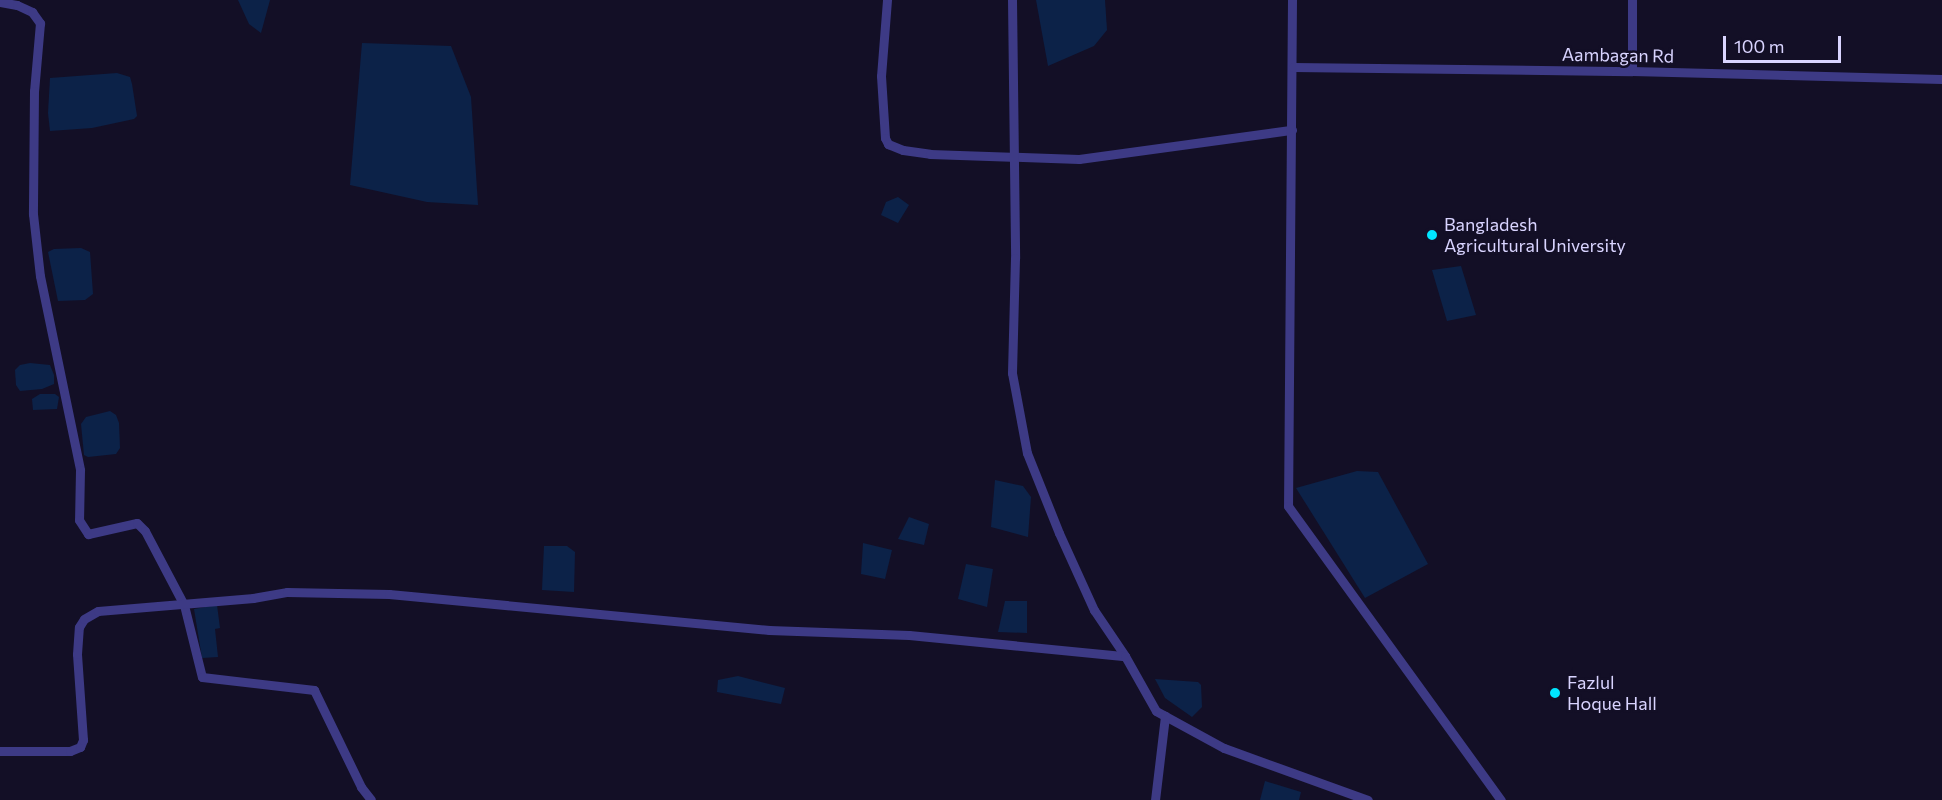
<!DOCTYPE html>
<style>
body{margin:0}
#map{position:relative;width:1942px;height:800px;overflow:hidden;background:#130f26;font-family:Commissioner,sans-serif}
div>[style]{position:absolute}
[style*='--x']{left:calc(var(--x)*1px);top:calc(var(--y)*1px);width:calc(var(--w)*1px);rotate:calc(var(--a)*1deg)}
.water>*{inset:0;background:#0c2248}
.street>*{height:9px;margin:-4.5px;padding:0 4.5px;transform-origin:4.5px;border-radius:4.5px;background:#3d3a85}
.dots>*{width:16px;height:16px;translate:-50% -50%;box-sizing:border-box;border:3px solid #130f26;border-radius:50%}
span{translate:-50% -50%;white-space:nowrap;text-align:center;line-height:1.15;-webkit-text-stroke:5px #130f26;paint-order:stroke}
.street-label{font-size:18px;color:#d9d4ff}
.poi-label{font-size:18px;color:#d9d4ff}
.left{translate:0 -50%;text-align:left}
.scale{position:absolute;left:1723px;top:36px;width:118px;height:27px;box-sizing:border-box;border:3px solid #d9d4ff;border-top:0;padding-left:8px;font-size:18px;line-height:21px;white-space:nowrap;color:#d9d4ff;-webkit-text-stroke:4px #130f26;paint-order:stroke}
</style>
<div id="map">
<div class="water">
<div style="clip-path:polygon(238px 0,270px 0,261px 33px,249px 24px)"></div>
<div style="clip-path:polygon(1036px 0,1105px 0,1107px 30px,1094px 46px,1048px 66px)"></div>
<div style="clip-path:polygon(362px 43px,451px 46px,471px 97px,478px 205px,427px 202px,350px 185px)"></div>
<div style="clip-path:polygon(117px 73px,130px 77px,132px 84px,137px 116px,134px 119px,92px 128px,50px 131px,48px 113px,50px 78px)"></div>
<div style="clip-path:polygon(898px 197px,909px 205px,898px 223px,881px 215px,886px 202px)"></div>
<div style="clip-path:polygon(81px 248px,90px 252px,93px 294px,85px 300px,58px 301px,48px 252px,54px 249px)"></div>
<div style="clip-path:polygon(1461px 266px,1476px 315px,1447px 321px,1432px 270px)"></div>
<div style="clip-path:polygon(30px 363px,50px 365px,54px 375px,54px 384px,42px 389px,20px 391px,16px 385px,15px 370px,20px 365px)"></div>
<div style="clip-path:polygon(40px 394px,55px 394px,59px 397px,57px 409px,33px 410px,32px 399px)"></div>
<div style="clip-path:polygon(110px 411px,116px 415px,119px 423px,120px 448px,116px 454px,88px 457px,84px 455px,81px 424px,86px 417px)"></div>
<div style="clip-path:polygon(1357px 471px,1378px 472px,1428px 564px,1365px 598px,1296px 488px)"></div>
<div style="clip-path:polygon(995px 480px,1023px 486px,1031px 497px,1028px 537px,991px 527px)"></div>
<div style="clip-path:polygon(909px 517px,929px 524px,924px 545px,898px 539px)"></div>
<div style="clip-path:polygon(863px 543px,892px 550px,885px 579px,861px 574px)"></div>
<div style="clip-path:polygon(544px 546px,567px 546px,575px 552px,574px 592px,542px 590px)"></div>
<div style="clip-path:polygon(966px 564px,993px 569px,987px 607px,958px 599px)"></div>
<div style="clip-path:polygon(1005px 601px,1027px 601px,1027px 633px,998px 632px)"></div>
<div style="clip-path:polygon(217px 605px,220px 628px,215px 629px,218px 657px,202px 658px,194px 609px)"></div>
<div style="clip-path:polygon(738px 676px,785px 688px,781px 704px,717px 692px,718px 680px)"></div>
<div style="clip-path:polygon(1155px 679px,1198px 682px,1201px 685px,1202px 707px,1192px 717px,1165px 698px)"></div>
<div style="clip-path:polygon(1265px 781px,1301px 792px,1299px 800px,1260px 800px)"></div>
</div>
<div class="street">
<div style="--x:887;--y:0;--w:76;--a:94.5"></div>
<div style="--x:881;--y:76;--w:62;--a:86.3"></div>
<div style="--x:885;--y:138;--w:7;--a:63"></div>
<div style="--x:888;--y:144;--w:16;--a:22"></div>
<div style="--x:903;--y:150;--w:27;--a:8"></div>
<div style="--x:930;--y:154;--w:149;--a:1.9"></div>
<div style="--x:1079;--y:159;--w:215;--a:-7.8"></div>
<div style="--x:1012;--y:0;--w:258;--a:89.3"></div>
<div style="--x:1015;--y:258;--w:115;--a:91.5"></div>
<div style="--x:1012;--y:373;--w:81;--a:79.4"></div>
<div style="--x:1027;--y:453;--w:86;--a:68.2"></div>
<div style="--x:1059;--y:533;--w:85;--a:65.6"></div>
<div style="--x:1094;--y:610;--w:55;--a:56"></div>
<div style="--x:1292;--y:0;--w:506;--a:90.45"></div>
<div style="--x:1288;--y:506;--w:363;--a:54.1"></div>
<div style="--x:1632;--y:0;--w:71;--a:90"></div>
<div style="--x:0;--y:2;--w:17;--a:10"></div>
<div style="--x:17;--y:5;--w:17;--a:25"></div>
<div style="--x:32;--y:12;--w:14;--a:54"></div>
<div style="--x:40;--y:23;--w:68;--a:95"></div>
<div style="--x:34;--y:91;--w:123;--a:90.5"></div>
<div style="--x:33;--y:214;--w:62;--a:83.6"></div>
<div style="--x:40;--y:276;--w:198;--a:78.3"></div>
<div style="--x:80;--y:470;--w:50;--a:91.1"></div>
<div style="--x:79;--y:520;--w:17;--a:57"></div>
<div style="--x:88;--y:534;--w:50;--a:-12.7"></div>
<div style="--x:137;--y:523;--w:11;--a:45"></div>
<div style="--x:145;--y:531;--w:84;--a:62.2"></div>
<div style="--x:184;--y:605;--w:74;--a:76"></div>
<div style="--x:202;--y:677;--w:113;--a:6.6"></div>
<div style="--x:314;--y:690;--w:108;--a:64.1"></div>
<div style="--x:361;--y:787;--w:16;--a:52"></div>
<div style="--x:1293;--y:67;--w:339;--a:0.7"></div>
<div style="--x:1632;--y:71;--w:310;--a:1.5"></div>
<div style="--x:0;--y:751;--w:70;--a:0"></div>
<div style="--x:70;--y:751;--w:11;--a:-22"></div>
<div style="--x:80;--y:747;--w:8;--a:-67"></div>
<div style="--x:83;--y:740;--w:86;--a:-94"></div>
<div style="--x:77;--y:654;--w:27;--a:-86"></div>
<div style="--x:79;--y:627;--w:9;--a:-58"></div>
<div style="--x:84;--y:619;--w:16;--a:-30"></div>
<div style="--x:98;--y:611;--w:156;--a:-4.8"></div>
<div style="--x:253;--y:598;--w:35;--a:-10"></div>
<div style="--x:287;--y:592;--w:102;--a:1.1"></div>
<div style="--x:389;--y:594;--w:382;--a:5.4"></div>
<div style="--x:769;--y:630;--w:140;--a:2"></div>
<div style="--x:909;--y:635;--w:217;--a:5.6"></div>
<div style="--x:1125;--y:656;--w:63;--a:60.6"></div>
<div style="--x:1156;--y:711;--w:77;--a:28.6"></div>
<div style="--x:1224;--y:748;--w:153;--a:19.9"></div>
<div style="--x:1155;--y:800;--w:85;--a:-83.2"></div>
</div>
<div class="dots">
<div style="left:1432px;top:235px;background:#00e5ff"></div>
<div style="left:1555px;top:693px;background:#00e5ff"></div>
</div>
<div class="street-label">
<span style="left:1618px;top:55px;rotate:1deg">Aambagan Rd</span>
</div>
<div class="poi-label">
<span class="left" style="left:1444px;top:235px">Bangladesh<br>Agricultural University</span>
<span class="left" style="left:1567px;top:693px">Fazlul<br>Hoque Hall</span>
</div>
<div class="scale">100 m</div>
</div>
